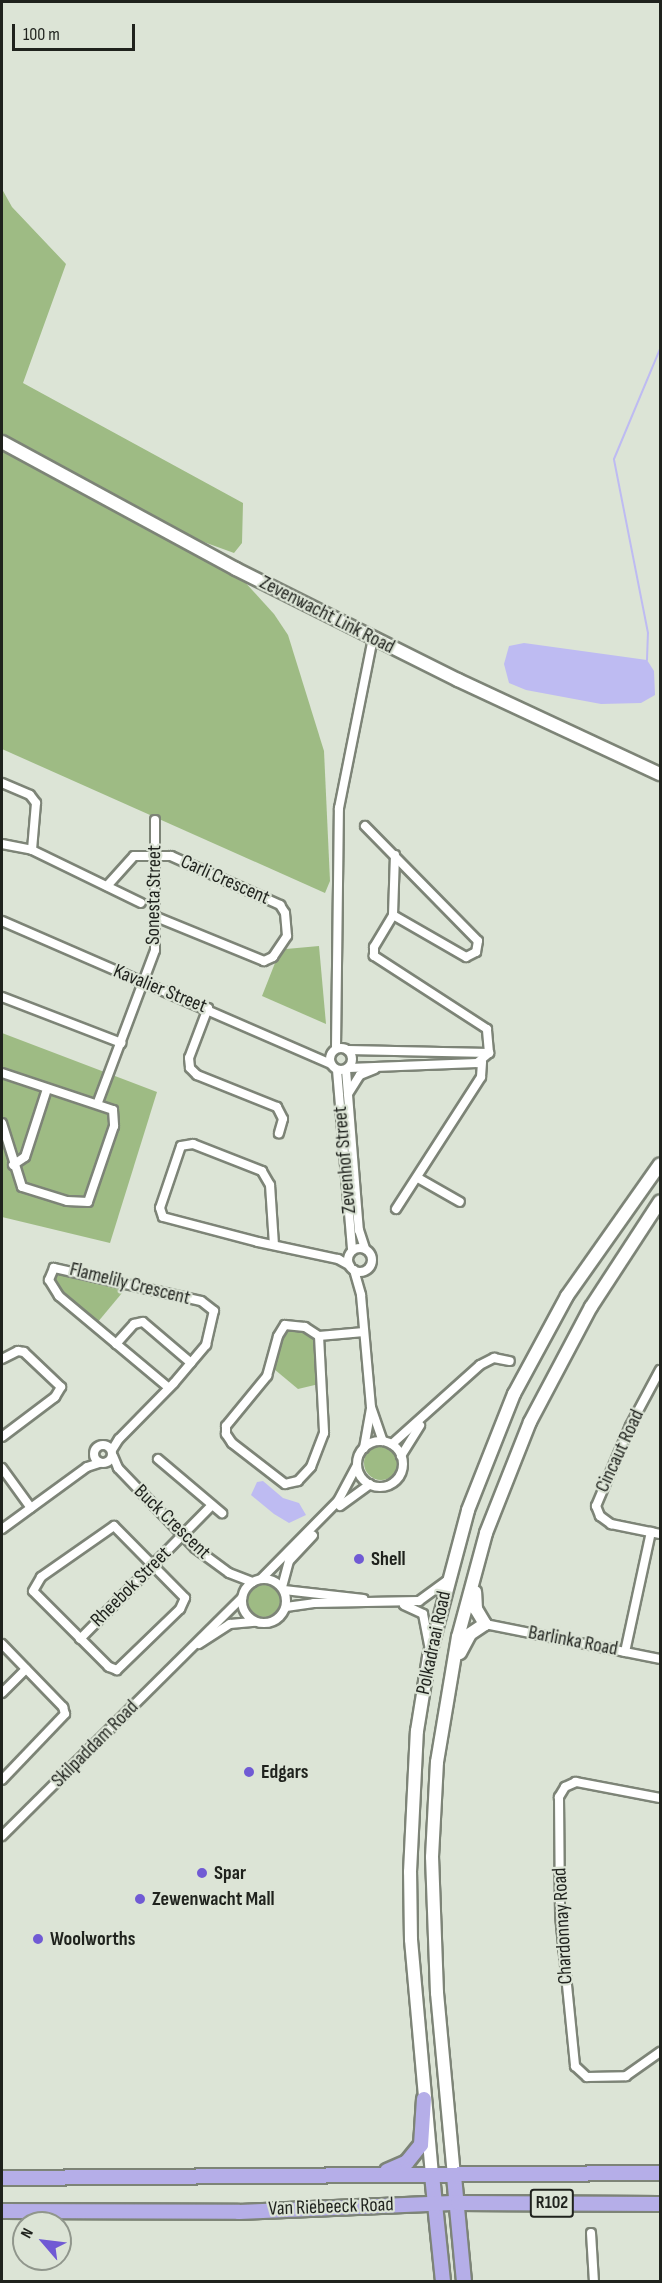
<!DOCTYPE html>
<style>
body{margin:0}
#map{position:relative;width:662px;height:2283px;overflow:hidden;background:#dce4d6;font-family:"Sofia Sans Condensed",sans-serif}
div>[style]{position:absolute}
[style*='--x']{left:calc(var(--x)*1px);top:calc(var(--y)*1px);width:calc(var(--w)*1px);rotate:calc(var(--a)*1deg)}
.green>*{inset:0;background:#9ebb84}
.round{border-radius:50%}
.water>*{inset:0;background:#bebbf2}
.stream>*{height:2px;margin:-1px;padding:0 1px;transform-origin:1px;border-radius:1px;background:#bebbf2}
.roads{filter:drop-shadow(2px 0 #7d8477) drop-shadow(-2px 0 #7d8477) drop-shadow(0 2px #7d8477) drop-shadow(0 -2px #7d8477)}
.street>*{height:8px;margin:-4px;padding:0 4px;transform-origin:4px;border-radius:4px;background:#fff}
.street>.ring{margin:-4px;padding:0;box-sizing:content-box;background:none;border:8px solid #fff;border-radius:50%}
.secondary>*{height:12px;margin:-6px;padding:0 6px;transform-origin:6px;border-radius:6px;background:#fff}
.primary>*{height:14px;margin:-7px;padding:0 7px;transform-origin:7px;border-radius:7px;background:#b5aee8}
.dots>*{width:16px;height:16px;translate:-50% -50%;box-sizing:border-box;border:3px solid #dce4d6;border-radius:50%}
span{translate:-50% -50%;white-space:nowrap;text-align:center;line-height:1.15;-webkit-text-stroke:4.5px #dce4d6;paint-order:stroke}
.shield-label span{padding:2px 4px;background:#dce4d6;border:2px solid;border-radius:4px;-webkit-text-stroke-width:0}
.shield-label{font-size:18px;color:#1f221d;font-weight:700}
.street-label{font-size:20px;color:#1f221d}
.poi-label{font-size:20px;color:#1f221d;font-weight:700}
.left{translate:0 -50%;text-align:left}
.frame{position:absolute;inset:0;border:3px solid #1f221d;pointer-events:none}
.north{position:absolute;left:12px;top:2211px;width:60px;height:60px;box-sizing:border-box;background:#dce4d6;border:2px solid #90968c;border-radius:50%;rotate:298deg;font-size:16px;font-weight:700;line-height:24px;text-align:center;color:#1f221d}
.north::after{content:'';display:block;margin:auto;width:21px;height:27px;background:#705ad4;clip-path:polygon(50% 0,100% 100%,50% 72%,0 100%)}
.scale{position:absolute;left:12px;top:24px;width:123px;height:27px;box-sizing:border-box;border:3px solid #1f221d;border-top:0;padding-left:8px;font-size:18px;line-height:21px;white-space:nowrap;color:#1f221d;-webkit-text-stroke:4px #dce4d6;paint-order:stroke}
</style>
<div id="map">
<div class="green">
<div style="clip-path:polygon(2px 189px,12px 207px,66px 264px,23px 383px,243px 503px,242px 543px,234px 553px,201px 541px,2px 434px)"></div>
<div style="clip-path:polygon(2px 448px,243px 580px,274px 614px,288px 635px,324px 751px,330px 881px,325px 893px,2px 749px)"></div>
<div style="clip-path:polygon(319px 946px,326px 1024px,262px 996px,275px 963px,286px 949px)"></div>
<div style="clip-path:polygon(2px 1033px,157px 1092px,110px 1243px,2px 1217px)"></div>
<div style="clip-path:polygon(59px 1272px,127px 1287px,97px 1323px,62px 1294px,55px 1279px)"></div>
<div style="clip-path:polygon(288px 1328px,313px 1334px,319px 1384px,298px 1389px,274px 1369px,283px 1335px)"></div>
<div class="round" style="left:364px;top:1446px;width:34px;height:34px"></div>
<div class="round" style="left:248px;top:1585px;width:32px;height:32px"></div>
</div>
<div class="water">
<div style="clip-path:polygon(524px 643px,647px 660px,654px 671px,655px 695px,641px 703px,601px 704px,526px 690px,509px 683px,504px 664px,509px 646px)"></div>
<div style="clip-path:polygon(263px 1481px,283px 1498px,299px 1503px,306px 1515px,289px 1523px,274px 1514px,251px 1495px,257px 1482px)"></div>
</div>
<div class="stream">
<div style="--x:647;--y:660;--w:27;--a:-88"></div>
<div style="--x:648;--y:633;--w:177;--a:-101.1"></div>
<div style="--x:614;--y:459;--w:119;--a:-67.3"></div>
</div>
<div class="roads">
<div class="street">
<div style="--x:2;--y:783;--w:30;--a:23"></div>
<div style="--x:30;--y:795;--w:10;--a:53"></div>
<div style="--x:36;--y:803;--w:47;--a:94.9"></div>
<div style="--x:32;--y:850;--w:121;--a:25.9"></div>
<div style="--x:365;--y:826;--w:161;--a:45.5"></div>
<div style="--x:478;--y:941;--w:11;--a:100"></div>
<div style="--x:476;--y:952;--w:11;--a:153"></div>
<div style="--x:466;--y:957;--w:84;--a:-150.1"></div>
<div style="--x:2;--y:844;--w:31;--a:11"></div>
<div style="--x:107;--y:886;--w:40;--a:-48"></div>
<div style="--x:134;--y:856;--w:37;--a:0"></div>
<div style="--x:171;--y:856;--w:120;--a:24.2"></div>
<div style="--x:280;--y:905;--w:9;--a:58"></div>
<div style="--x:285;--y:913;--w:23;--a:85"></div>
<div style="--x:287;--y:936;--w:25;--a:124"></div>
<div style="--x:273;--y:957;--w:10;--a:156"></div>
<div style="--x:264;--y:961;--w:117;--a:-157.8"></div>
<div style="--x:2;--y:921;--w:359;--a:23.5"></div>
<div style="--x:2;--y:997;--w:128;--a:21.1"></div>
<div style="--x:208;--y:1008;--w:53;--a:110.8"></div>
<div style="--x:189;--y:1058;--w:10;--a:84"></div>
<div style="--x:190;--y:1068;--w:10;--a:45"></div>
<div style="--x:197;--y:1075;--w:86;--a:21.8"></div>
<div style="--x:277;--y:1107;--w:13;--a:63"></div>
<div style="--x:283;--y:1119;--w:15;--a:106"></div>
<div class="ring" style="left:330px;top:1048px;width:14px;height:14px"></div>
<div style="--x:336;--y:1048;--w:240;--a:-89.3"></div>
<div style="--x:339;--y:808;--w:173;--a:-78.7"></div>
<div style="--x:348;--y:1050;--w:141;--a:1.2"></div>
<div style="--x:349;--y:1068;--w:128;--a:-2.2"></div>
<div style="--x:477;--y:1063;--w:16;--a:-40"></div>
<div style="--x:489;--y:1053;--w:24;--a:-95"></div>
<div style="--x:487;--y:1029;--w:135;--a:-147.1"></div>
<div style="--x:374;--y:956;--w:9;--a:-90"></div>
<div style="--x:374;--y:947;--w:37;--a:-59"></div>
<div style="--x:393;--y:915;--w:60;--a:-88.1"></div>
<div style="--x:337;--y:1070;--w:181;--a:85.2"></div>
<div style="--x:346;--y:1070;--w:161;--a:85.4"></div>
<div style="--x:359;--y:1230;--w:20;--a:72"></div>
<div style="--x:2;--y:1073;--w:117;--a:18.4"></div>
<div style="--x:113;--y:1110;--w:16;--a:86"></div>
<div style="--x:114;--y:1126;--w:80;--a:108.9"></div>
<div style="--x:88;--y:1202;--w:21;--a:-177"></div>
<div style="--x:67;--y:1201;--w:47;--a:-162.7"></div>
<div style="--x:22;--y:1187;--w:67;--a:-107.4"></div>
<div style="--x:348;--y:1094;--w:22;--a:-58"></div>
<div style="--x:360;--y:1075;--w:16;--a:-22"></div>
<div style="--x:98;--y:1102;--w:162;--a:-69.4"></div>
<div style="--x:155;--y:950;--w:130;--a:-90"></div>
<div style="--x:13;--y:1165;--w:14;--a:-34"></div>
<div style="--x:25;--y:1157;--w:71;--a:-72.1"></div>
<div style="--x:418;--y:1178;--w:48;--a:29.7"></div>
<div style="--x:396;--y:1209;--w:157;--a:-57.2"></div>
<div style="--x:481;--y:1077;--w:15;--a:-86"></div>
<div style="--x:274;--y:1245;--w:60;--a:-93.8"></div>
<div style="--x:270;--y:1185;--w:16;--a:-120"></div>
<div style="--x:262;--y:1171;--w:74;--a:-158.6"></div>
<div style="--x:193;--y:1144;--w:12;--a:171"></div>
<div style="--x:181;--y:1146;--w:65;--a:108.7"></div>
<div style="--x:160;--y:1208;--w:9;--a:72"></div>
<div style="--x:163;--y:1217;--w:98;--a:14.7"></div>
<div style="--x:258;--y:1242;--w:82;--a:12"></div>
<div style="--x:338;--y:1259;--w:13;--a:29"></div>
<div class="ring" style="left:348px;top:1248px;width:16px;height:16px"></div>
<div style="--x:354;--y:1270;--w:26;--a:74"></div>
<div style="--x:361;--y:1295;--w:112;--a:84.9"></div>
<div style="--x:371;--y:1407;--w:36;--a:71"></div>
<div style="--x:319;--y:1336;--w:97;--a:87"></div>
<div style="--x:324;--y:1433;--w:36;--a:111"></div>
<div style="--x:311;--y:1467;--w:19;--a:133"></div>
<div style="--x:298;--y:1481;--w:13;--a:167"></div>
<div style="--x:285;--y:1484;--w:67;--a:-142.3"></div>
<div style="--x:232;--y:1443;--w:11;--a:-124"></div>
<div style="--x:226;--y:1434;--w:8;--a:-90"></div>
<div style="--x:226;--y:1426;--w:65;--a:-50.6"></div>
<div style="--x:267;--y:1376;--w:41;--a:-74.6"></div>
<div style="--x:278;--y:1336;--w:13;--a:-58"></div>
<div style="--x:285;--y:1325;--w:20;--a:6"></div>
<div style="--x:305;--y:1327;--w:17;--a:33"></div>
<div style="--x:319;--y:1336;--w:45;--a:-5.1"></div>
<div style="--x:116;--y:1344;--w:27;--a:-48"></div>
<div style="--x:134;--y:1324;--w:9;--a:-13"></div>
<div style="--x:143;--y:1322;--w:63;--a:40.5"></div>
<div style="--x:2;--y:1359;--w:18;--a:-27"></div>
<div style="--x:18;--y:1351;--w:6;--a:9"></div>
<div style="--x:24;--y:1352;--w:51;--a:43.4"></div>
<div style="--x:61;--y:1387;--w:12;--a:121"></div>
<div style="--x:55;--y:1397;--w:66;--a:143"></div>
<div style="--x:660;--y:1370;--w:64;--a:118.2"></div>
<div style="--x:630;--y:1426;--w:87;--a:113"></div>
<div style="--x:596;--y:1506;--w:11;--a:68"></div>
<div style="--x:600;--y:1516;--w:14;--a:36"></div>
<div style="--x:611;--y:1524;--w:50;--a:11.5"></div>
<div class="ring" style="left:357px;top:1441px;width:38px;height:38px"></div>
<div style="--x:392;--y:1444;--w:118;--a:-41.9"></div>
<div style="--x:480;--y:1365;--w:16;--a:-27"></div>
<div style="--x:494;--y:1358;--w:16;--a:11"></div>
<div class="ring" style="left:94px;top:1445px;width:10px;height:10px"></div>
<div style="--x:364;--y:1448;--w:39;--a:-80"></div>
<div style="--x:112;--y:1450;--w:13;--a:-58"></div>
<div style="--x:119;--y:1439;--w:78;--a:-45.5"></div>
<div style="--x:174;--y:1383;--w:50;--a:-49.9"></div>
<div style="--x:206;--y:1345;--w:35;--a:-77"></div>
<div style="--x:214;--y:1311;--w:16;--a:-142"></div>
<div style="--x:201;--y:1301;--w:151;--a:-167.3"></div>
<div style="--x:54;--y:1268;--w:13;--a:113"></div>
<div style="--x:49;--y:1280;--w:19;--a:58"></div>
<div style="--x:59;--y:1296;--w:143;--a:39.9"></div>
<div style="--x:113;--y:1456;--w:13;--a:67"></div>
<div style="--x:118;--y:1468;--w:111;--a:46.1"></div>
<div style="--x:195;--y:1548;--w:42;--a:36.3"></div>
<div style="--x:229;--y:1573;--w:25;--a:21"></div>
<div style="--x:401;--y:1456;--w:36;--a:-58"></div>
<div style="--x:158;--y:1459;--w:84;--a:40.2"></div>
<div style="--x:2;--y:1468;--w:49;--a:54.1"></div>
<div style="--x:340;--y:1506;--w:37;--a:-36"></div>
<div style="--x:114;--y:1526;--w:101;--a:45.4"></div>
<div style="--x:185;--y:1598;--w:12;--a:114"></div>
<div style="--x:180;--y:1609;--w:88;--a:135.9"></div>
<div style="--x:117;--y:1670;--w:9;--a:-159"></div>
<div style="--x:109;--y:1667;--w:107;--a:-135"></div>
<div style="--x:33;--y:1591;--w:16;--a:-60"></div>
<div style="--x:41;--y:1577;--w:89;--a:-34.9"></div>
<div style="--x:2;--y:1529;--w:105;--a:-36.1"></div>
<div style="--x:87;--y:1467;--w:13;--a:-18"></div>
<div style="--x:262;--y:1578;--w:108;--a:-45.4"></div>
<div style="--x:338;--y:1501;--w:40;--a:-62"></div>
<div class="ring" style="left:242px;top:1579px;width:36px;height:36px"></div>
<div style="--x:282;--y:1587;--w:27;--a:-75"></div>
<div style="--x:289;--y:1561;--w:35;--a:-47"></div>
<div style="--x:284;--y:1590;--w:80;--a:6.5"></div>
<div style="--x:404;--y:1605;--w:21;--a:25"></div>
<div style="--x:423;--y:1614;--w:31;--a:79"></div>
<div style="--x:286;--y:1607;--w:28;--a:-8"></div>
<div style="--x:314;--y:1603;--w:105;--a:-1.1"></div>
<div style="--x:419;--y:1601;--w:36;--a:-36"></div>
<div style="--x:485;--y:1624;--w:178;--a:11.3"></div>
<div style="--x:80;--y:1639;--w:188;--a:-45.4"></div>
<div style="--x:2;--y:1644;--w:88;--a:45.9"></div>
<div style="--x:63;--y:1707;--w:7;--a:74"></div>
<div style="--x:65;--y:1714;--w:91;--a:133.7"></div>
<div style="--x:199;--y:1644;--w:37;--a:-33"></div>
<div style="--x:230;--y:1624;--w:25;--a:-5"></div>
<div style="--x:625;--y:1652;--w:123;--a:-77.8"></div>
<div style="--x:2;--y:1693;--w:34;--a:-45"></div>
<div style="--x:660;--y:1798;--w:86;--a:-169.2"></div>
<div style="--x:576;--y:1782;--w:12;--a:156"></div>
<div style="--x:565;--y:1787;--w:12;--a:121"></div>
<div style="--x:559;--y:1797;--w:118;--a:89.5"></div>
<div style="--x:560;--y:1915;--w:152;--a:84.3"></div>
<div style="--x:575;--y:2066;--w:16;--a:43"></div>
<div style="--x:587;--y:2077;--w:39;--a:-1"></div>
<div style="--x:626;--y:2076;--w:42;--a:-35.2"></div>
<div style="--x:2;--y:1836;--w:338;--a:-44.8"></div>
<div style="--x:591;--y:2233;--w:49;--a:86.5"></div>
</div>
<div class="secondary">
<div style="--x:2;--y:442;--w:266;--a:28.5"></div>
<div style="--x:236;--y:569;--w:248;--a:26.6"></div>
<div style="--x:458;--y:680;--w:223;--a:25"></div>
<div style="--x:460;--y:1653;--w:21;--a:-62"></div>
<div style="--x:470;--y:1634;--w:18;--a:-34"></div>
<div style="--x:485;--y:1624;--w:17;--a:-121"></div>
<div style="--x:476;--y:1609;--w:17;--a:-93"></div>
<div style="--x:432;--y:2175;--w:236;--a:-95.1"></div>
<div style="--x:411;--y:1940;--w:68;--a:-90.8"></div>
<div style="--x:410;--y:1872;--w:141;--a:-87.2"></div>
<div style="--x:417;--y:1731;--w:75;--a:-80.8"></div>
<div style="--x:429;--y:1657;--w:152;--a:-75.1"></div>
<div style="--x:468;--y:1510;--w:125;--a:-68.4"></div>
<div style="--x:514;--y:1394;--w:111;--a:-61.6"></div>
<div style="--x:567;--y:1296;--w:161;--a:-54.8"></div>
<div style="--x:454;--y:2176;--w:184;--a:-95.3"></div>
<div style="--x:437;--y:1993;--w:136;--a:-92.1"></div>
<div style="--x:432;--y:1857;--w:95;--a:-87"></div>
<div style="--x:437;--y:1762;--w:127;--a:-80.5"></div>
<div style="--x:458;--y:1637;--w:108;--a:-74.9"></div>
<div style="--x:486;--y:1533;--w:119;--a:-68.4"></div>
<div style="--x:530;--y:1422;--w:130;--a:-62.1"></div>
<div style="--x:591;--y:1307;--w:126;--a:-56.9"></div>
</div>
<div class="primary">
<div style="--x:387;--y:2171;--w:22;--a:-24"></div>
<div style="--x:407;--y:2162;--w:22;--a:-51"></div>
<div style="--x:421;--y:2145;--w:46;--a:-86.3"></div>
<div style="--x:432;--y:2175;--w:108;--a:84.1"></div>
<div style="--x:454;--y:2176;--w:106;--a:84.6"></div>
<div style="--x:2;--y:2178;--w:658;--a:-0.44"></div>
<div style="--x:2;--y:2211;--w:237;--a:0.2"></div>
<div style="--x:239;--y:2212;--w:219;--a:-2.4"></div>
<div style="--x:458;--y:2203;--w:202;--a:0.3"></div>
</div>
</div>
<div class="dots">
<div style="left:359px;top:1559px;background:#705ad4"></div>
<div style="left:249px;top:1772px;background:#705ad4"></div>
<div style="left:202px;top:1873px;background:#705ad4"></div>
<div style="left:140px;top:1899px;background:#705ad4"></div>
<div style="left:38px;top:1939px;background:#705ad4"></div>
</div>
<div class="shield-label">
<span style="left:552px;top:2203px">R102</span>
</div>
<div class="street-label">
<span style="left:327px;top:615px;rotate:27deg">Zevenwacht Link Road</span>
<span style="left:225px;top:880px;rotate:24deg">Carli Crescent</span>
<span style="left:154px;top:895px;rotate:-89deg">Sonesta Street</span>
<span style="left:160px;top:989px;rotate:22deg">Kavalier Street</span>
<span style="left:345px;top:1160px;rotate:-95deg">Zevenhof Street</span>
<span style="left:130px;top:1284px;rotate:14deg">Flamelily Crescent</span>
<span style="left:620px;top:1451px;rotate:-65deg">Cincaut Road</span>
<span style="left:172px;top:1522px;rotate:44deg">Buck Crescent</span>
<span style="left:131px;top:1587px;rotate:-45deg">Rheebok Street</span>
<span style="left:573px;top:1641px;rotate:11deg">Barlinka Road</span>
<span style="left:434px;top:1643px;rotate:-78deg">Polkadraai Road</span>
<span style="left:95px;top:1744px;rotate:-45deg">Skilpaddam Road</span>
<span style="left:563px;top:1926px;rotate:-93deg">Chardonnay Road</span>
<span style="left:331px;top:2207px;rotate:-2deg">Van Riebeeck Road</span>
</div>
<div class="poi-label">
<span class="left" style="left:371px;top:1559px">Shell</span>
<span class="left" style="left:261px;top:1772px">Edgars</span>
<span class="left" style="left:214px;top:1873px">Spar</span>
<span class="left" style="left:152px;top:1899px">Zewenwacht Mall</span>
<span class="left" style="left:50px;top:1939px">Woolworths</span>
</div>
<div class="frame"></div>
<div class="north">N</div>
<div class="scale">100 m</div>
</div>
